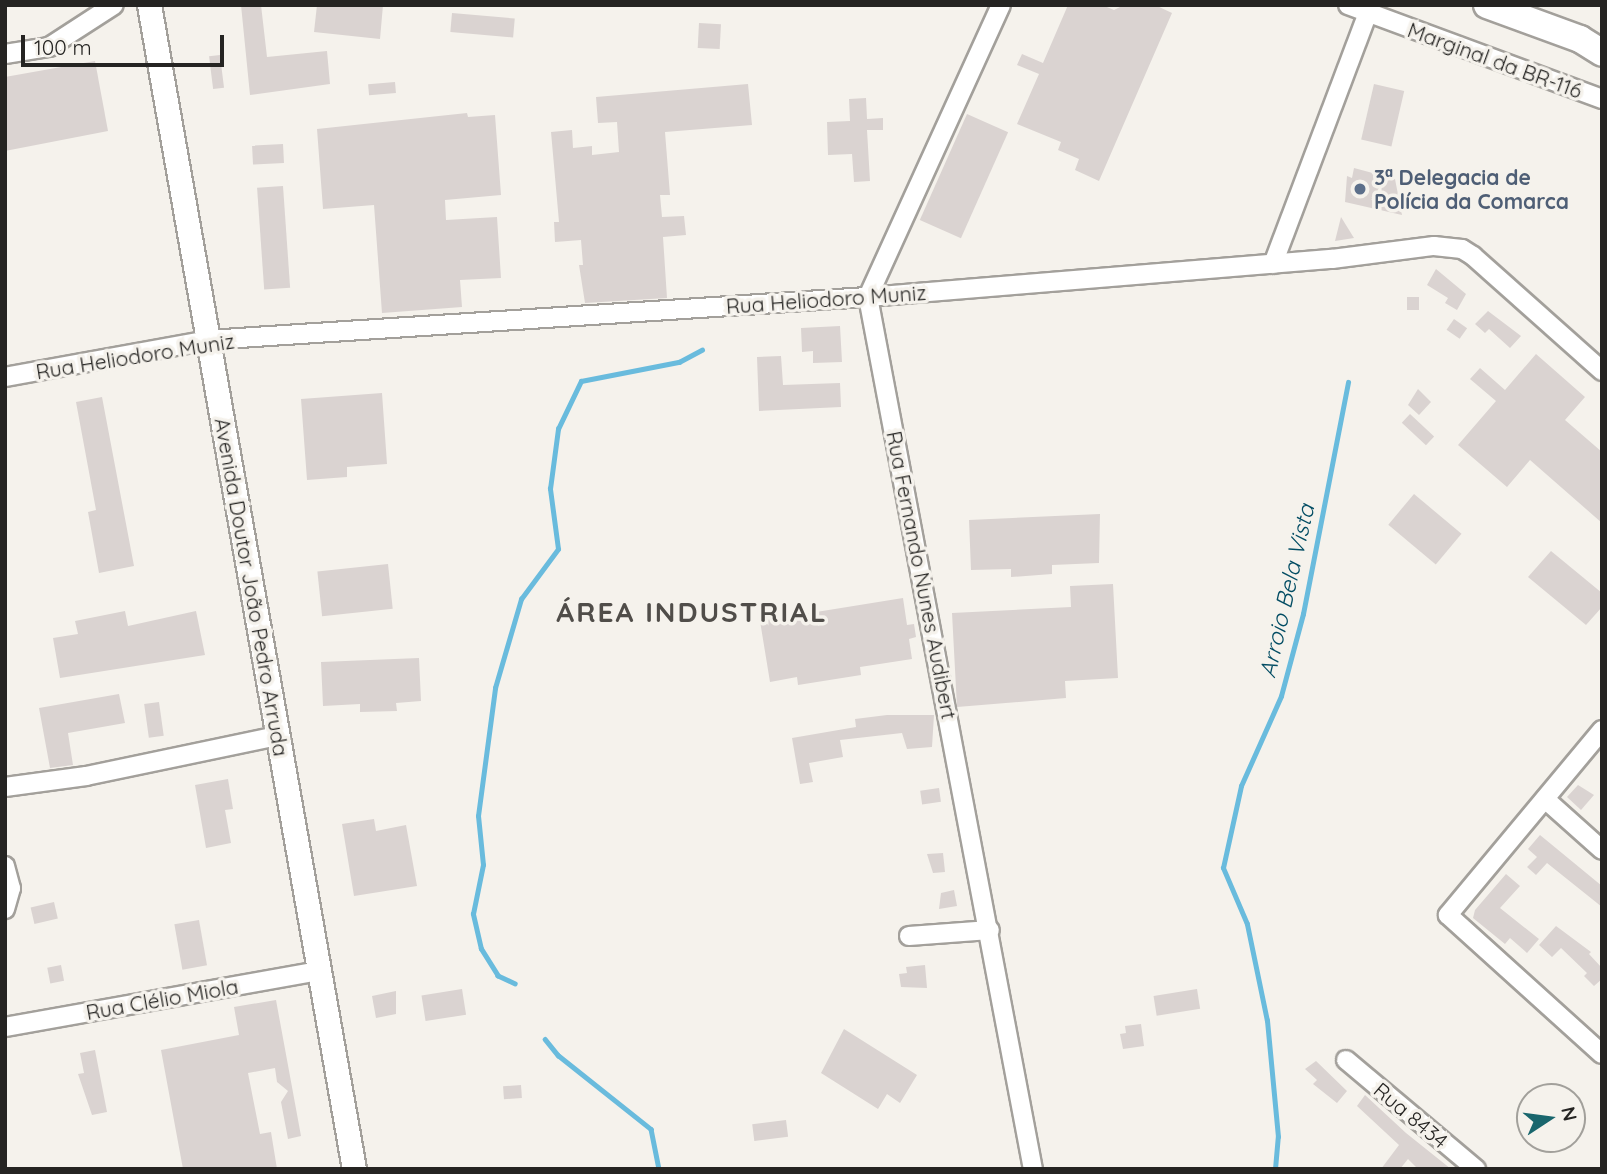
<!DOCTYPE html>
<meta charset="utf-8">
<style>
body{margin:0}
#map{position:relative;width:1607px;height:1174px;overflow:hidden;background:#f5f2ec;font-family:Quicksand,sans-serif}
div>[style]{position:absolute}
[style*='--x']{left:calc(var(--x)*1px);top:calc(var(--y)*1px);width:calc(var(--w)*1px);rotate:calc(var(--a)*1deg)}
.stream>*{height:4.5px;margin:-2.25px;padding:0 2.25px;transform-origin:2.25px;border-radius:2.25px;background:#69bbdd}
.building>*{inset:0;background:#dad3d1;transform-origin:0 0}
.roads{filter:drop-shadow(2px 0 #a3a09b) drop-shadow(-2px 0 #a3a09b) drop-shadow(0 2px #a3a09b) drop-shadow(0 -2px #a3a09b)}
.minor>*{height:18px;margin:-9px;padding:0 9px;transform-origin:9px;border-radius:9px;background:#fff}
.major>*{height:23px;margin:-11.5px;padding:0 11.5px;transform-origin:11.5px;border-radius:11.5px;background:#fff}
.highway>*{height:26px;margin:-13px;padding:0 13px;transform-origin:13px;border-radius:13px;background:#fff}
.dots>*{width:19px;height:19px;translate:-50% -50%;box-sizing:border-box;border:4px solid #f5f2ec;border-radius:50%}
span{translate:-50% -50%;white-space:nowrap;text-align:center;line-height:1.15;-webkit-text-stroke:7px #f5f2ec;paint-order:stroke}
.street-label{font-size:21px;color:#252422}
.service-label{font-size:21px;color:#4e5e75;font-weight:700}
.left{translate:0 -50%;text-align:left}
.water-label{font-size:23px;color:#024c63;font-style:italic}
.district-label{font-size:28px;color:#504d49;font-weight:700;letter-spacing:2px}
.frame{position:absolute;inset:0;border:7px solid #252422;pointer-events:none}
.north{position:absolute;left:1516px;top:1083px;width:70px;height:70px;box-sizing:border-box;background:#f5f2ec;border:2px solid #a2a09b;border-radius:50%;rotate:77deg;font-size:19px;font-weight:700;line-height:28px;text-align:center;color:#252422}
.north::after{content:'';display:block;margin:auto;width:24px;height:32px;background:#19666d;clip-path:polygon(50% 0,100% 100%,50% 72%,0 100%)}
.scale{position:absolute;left:21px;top:35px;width:203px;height:32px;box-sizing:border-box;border:4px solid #252422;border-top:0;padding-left:9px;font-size:21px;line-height:24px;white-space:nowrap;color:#252422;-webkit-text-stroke:5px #f5f2ec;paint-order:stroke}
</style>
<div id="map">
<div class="stream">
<div style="--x:515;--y:984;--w:19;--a:-155"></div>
<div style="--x:498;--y:976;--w:32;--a:-122"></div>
<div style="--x:481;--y:949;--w:36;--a:-103"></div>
<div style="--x:473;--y:914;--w:50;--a:-78.5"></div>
<div style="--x:483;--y:865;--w:49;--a:-95.8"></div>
<div style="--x:478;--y:816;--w:129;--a:-82.4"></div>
<div style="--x:495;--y:688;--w:93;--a:-73.7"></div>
<div style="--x:521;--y:599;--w:62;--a:-53.5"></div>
<div style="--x:558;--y:549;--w:61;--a:-97.6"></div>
<div style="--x:550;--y:489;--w:61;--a:-82.4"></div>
<div style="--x:558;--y:429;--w:53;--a:-64.4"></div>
<div style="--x:581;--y:381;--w:100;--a:-11"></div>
<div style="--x:679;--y:362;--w:26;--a:-28"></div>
<div style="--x:545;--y:1039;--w:21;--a:51"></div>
<div style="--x:558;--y:1055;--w:119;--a:38.5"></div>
<div style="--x:651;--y:1129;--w:41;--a:78.7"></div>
<div style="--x:1275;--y:1169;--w:32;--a:-85"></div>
<div style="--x:1278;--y:1137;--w:117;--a:-95.4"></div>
<div style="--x:1267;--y:1021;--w:99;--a:-101.7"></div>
<div style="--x:1247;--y:924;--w:61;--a:-113.2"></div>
<div style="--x:1223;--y:868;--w:84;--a:-77.6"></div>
<div style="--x:1241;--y:786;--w:98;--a:-66"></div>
<div style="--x:1281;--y:696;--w:85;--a:-75"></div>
<div style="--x:1303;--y:614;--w:236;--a:-79"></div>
</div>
<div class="building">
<div style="clip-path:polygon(241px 5px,261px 5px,267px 57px,327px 51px,330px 84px,250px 95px)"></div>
<div style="clip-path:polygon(317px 5px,383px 5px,380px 39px,314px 32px)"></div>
<div style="clip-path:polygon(1068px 5px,1102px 5px,1114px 10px,1124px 5px,1155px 5px,1172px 13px,1099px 181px,1075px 170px,1079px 159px,1058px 150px,1061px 142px,1017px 124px,1039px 74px,1017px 65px,1022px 54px,1043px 63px)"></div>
<div style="left:452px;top:13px;width:63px;height:19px;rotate:5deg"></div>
<div style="left:699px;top:23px;width:22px;height:25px;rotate:3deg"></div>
<div style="left:220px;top:55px;width:33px;height:11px;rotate:83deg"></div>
<div style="clip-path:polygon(95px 61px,108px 131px,5px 151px,5px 77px)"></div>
<div style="left:395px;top:82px;width:11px;height:27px;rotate:85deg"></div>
<div style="clip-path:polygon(748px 84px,752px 125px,665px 132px,670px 195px,660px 195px,662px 217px,684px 216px,686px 235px,663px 237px,667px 298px,585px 303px,579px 265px,583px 265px,581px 240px,555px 242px,554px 222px,559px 222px,551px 132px,572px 130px,573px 148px,592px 146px,592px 155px,619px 152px,617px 122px,598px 123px,596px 97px)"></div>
<div style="left:1374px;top:84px;width:31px;height:57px;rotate:13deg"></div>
<div style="clip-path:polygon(866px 98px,867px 119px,883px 118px,883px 130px,867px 130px,870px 181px,854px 182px,852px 154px,828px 155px,827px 122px,850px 121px,849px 99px)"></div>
<div style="clip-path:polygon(467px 113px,468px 117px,495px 115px,501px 195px,445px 200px,446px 220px,497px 217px,501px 278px,460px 280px,462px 307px,382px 313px,374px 205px,323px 209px,317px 129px)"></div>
<div style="left:967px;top:114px;width:45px;height:116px;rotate:24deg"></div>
<div style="left:283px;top:144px;width:19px;height:31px;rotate:87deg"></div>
<div style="clip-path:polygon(1354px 168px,1395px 179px,1402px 215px,1345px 202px,1347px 176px,1352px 178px)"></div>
<div style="left:283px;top:186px;width:102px;height:26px;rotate:86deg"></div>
<div style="clip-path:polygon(1341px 217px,1354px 238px,1335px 241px)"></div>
<div style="clip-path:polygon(1436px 269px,1466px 294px,1457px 310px,1445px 303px,1448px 298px,1427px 285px)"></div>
<div style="left:1407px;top:297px;width:12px;height:13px"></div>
<div style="clip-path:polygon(1488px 311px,1521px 336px,1510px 348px,1489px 329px,1485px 333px,1475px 324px)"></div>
<div style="left:1454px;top:319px;width:16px;height:13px;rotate:35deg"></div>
<div style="clip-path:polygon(840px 326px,842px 362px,813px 363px,813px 351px,802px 352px,801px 328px)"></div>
<div style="clip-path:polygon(1536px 354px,1585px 397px,1565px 420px,1602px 452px,1602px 523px,1530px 460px,1507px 487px,1458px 445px,1496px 401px,1470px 379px,1480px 368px,1505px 390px)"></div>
<div style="clip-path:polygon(781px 356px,783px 385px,840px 383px,841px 407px,759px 411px,757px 357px)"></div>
<div style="clip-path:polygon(1418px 389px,1431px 402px,1419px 415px,1408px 405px)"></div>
<div style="clip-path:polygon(382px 393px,387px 464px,347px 467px,347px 477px,307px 480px,301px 399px)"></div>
<div style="clip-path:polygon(102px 397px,134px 566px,99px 573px,88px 512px,96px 510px,76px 402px)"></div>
<div style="left:1410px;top:414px;width:33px;height:12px;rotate:43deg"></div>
<div style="left:1414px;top:494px;width:62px;height:40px;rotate:40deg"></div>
<div style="clip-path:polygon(1100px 514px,1099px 563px,1052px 565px,1052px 574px,1011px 577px,1011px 569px,971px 570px,969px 520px)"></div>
<div style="clip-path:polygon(1551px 551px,1602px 593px,1602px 607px,1586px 625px,1528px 577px)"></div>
<div style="left:388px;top:564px;width:45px;height:71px;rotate:84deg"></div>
<div style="clip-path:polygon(1113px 584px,1118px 678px,1065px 681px,1066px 698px,957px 707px,952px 613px,1071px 607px,1070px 586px)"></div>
<div style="clip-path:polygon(903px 598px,907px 625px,914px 624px,916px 637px,909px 639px,912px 659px,860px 667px,861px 675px,798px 685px,797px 677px,770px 682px,760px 621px)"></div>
<div style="clip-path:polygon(125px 611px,128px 626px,196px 611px,205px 655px,60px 678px,53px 638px,78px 634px,75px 621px)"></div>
<div style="clip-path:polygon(419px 658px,421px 701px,396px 703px,397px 711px,360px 712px,360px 704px,323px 706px,321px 662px)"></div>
<div style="clip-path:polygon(119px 694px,125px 723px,68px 733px,73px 765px,50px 768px,39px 708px)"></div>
<div style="left:159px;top:702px;width:34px;height:15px;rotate:82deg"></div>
<div style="clip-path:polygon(887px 715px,934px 715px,932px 747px,907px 749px,902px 733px,840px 740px,843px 757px,809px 763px,813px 782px,800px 784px,792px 738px,856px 727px,855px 719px)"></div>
<div style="clip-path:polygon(228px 779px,233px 809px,225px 810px,231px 843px,206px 848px,195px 785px)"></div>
<div style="clip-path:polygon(1578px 785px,1594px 795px,1581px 810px,1567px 797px)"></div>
<div style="left:939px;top:788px;width:14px;height:19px;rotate:82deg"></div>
<div style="clip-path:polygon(374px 819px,376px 831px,406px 825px,417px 886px,354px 896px,342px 824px)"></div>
<div style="clip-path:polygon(1540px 835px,1602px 886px,1602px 907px,1547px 863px,1536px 875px,1527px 867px,1537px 857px,1528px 849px)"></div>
<div style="clip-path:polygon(943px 853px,945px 872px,933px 873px,927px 854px)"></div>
<div style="clip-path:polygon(1506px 874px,1520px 886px,1500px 908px,1539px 939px,1527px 953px,1510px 938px,1505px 944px,1473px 918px,1475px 910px)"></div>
<div style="clip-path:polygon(954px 890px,957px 906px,939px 909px,941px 893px)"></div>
<div style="left:54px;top:902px;width:17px;height:24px;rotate:77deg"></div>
<div style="left:199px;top:920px;width:46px;height:25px;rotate:80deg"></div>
<div style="clip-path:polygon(1556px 926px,1591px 952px,1589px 954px,1602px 968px,1602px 979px,1594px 986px,1584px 976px,1587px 973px,1561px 948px,1552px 957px,1539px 945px)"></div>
<div style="left:61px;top:965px;width:16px;height:14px;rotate:79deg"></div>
<div style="clip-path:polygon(925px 965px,927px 988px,901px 987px,899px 974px,907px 973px,906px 967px)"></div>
<div style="left:462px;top:989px;width:26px;height:41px;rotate:81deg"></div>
<div style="left:1197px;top:989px;width:20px;height:44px;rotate:81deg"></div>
<div style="clip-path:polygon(396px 991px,396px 1014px,376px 1018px,372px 996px)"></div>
<div style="clip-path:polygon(276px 1000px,301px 1136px,288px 1139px,281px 1102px,288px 1091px,277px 1082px,275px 1068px,248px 1073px,260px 1134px,271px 1132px,277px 1169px,183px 1169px,161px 1050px,239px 1035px,234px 1007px)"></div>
<div style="clip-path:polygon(1141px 1024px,1144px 1046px,1123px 1049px,1120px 1034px,1126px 1033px,1125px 1026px)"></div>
<div style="clip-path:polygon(844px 1029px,917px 1075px,900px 1103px,887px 1094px,878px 1109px,821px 1073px)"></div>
<div style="clip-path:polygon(95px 1050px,107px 1112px,92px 1115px,78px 1074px,84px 1073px,80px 1053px)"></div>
<div style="clip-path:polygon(1316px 1061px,1347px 1091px,1337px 1103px,1313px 1084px,1317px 1080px,1305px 1069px)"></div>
<div style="left:521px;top:1085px;width:13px;height:18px;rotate:86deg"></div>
<div style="clip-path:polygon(1365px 1095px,1406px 1133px,1451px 1169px,1418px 1169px,1408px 1159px,1400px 1169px,1381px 1169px,1399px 1145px,1357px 1106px)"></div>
<div style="left:786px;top:1120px;width:17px;height:34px;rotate:83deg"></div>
</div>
<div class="roads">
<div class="minor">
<div style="--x:1001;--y:5;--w:321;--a:114.5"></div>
<div style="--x:868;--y:297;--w:887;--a:79.29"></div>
<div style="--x:1348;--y:5;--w:271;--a:20.3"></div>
<div style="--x:5;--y:54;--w:45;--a:-9"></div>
<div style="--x:49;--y:47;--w:77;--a:-32.9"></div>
<div style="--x:1273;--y:264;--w:268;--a:-69.3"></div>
<div style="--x:5;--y:377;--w:206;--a:-10.3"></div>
<div style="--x:208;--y:340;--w:661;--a:-3.73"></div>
<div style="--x:868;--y:297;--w:466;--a:-4.7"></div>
<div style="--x:1332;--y:259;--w:103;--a:-7.3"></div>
<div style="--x:1434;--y:246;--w:28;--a:6"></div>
<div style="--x:1462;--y:249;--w:13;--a:32"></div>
<div style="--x:1473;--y:256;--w:173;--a:41.7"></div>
<div style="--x:1602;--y:730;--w:241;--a:129.8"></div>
<div style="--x:1448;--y:915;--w:207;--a:42.1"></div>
<div style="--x:5;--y:787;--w:82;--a:-7.7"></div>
<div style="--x:86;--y:776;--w:196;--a:-11.8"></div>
<div style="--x:1545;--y:799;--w:76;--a:41.8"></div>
<div style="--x:5;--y:866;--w:23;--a:75"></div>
<div style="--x:11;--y:888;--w:22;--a:106"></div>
<div style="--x:909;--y:936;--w:81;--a:-4.2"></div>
<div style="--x:5;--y:1027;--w:319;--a:-10.1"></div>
<div style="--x:1346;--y:1060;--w:170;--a:40"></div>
</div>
<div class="major">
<div style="--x:149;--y:5;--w:1182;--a:80.01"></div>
</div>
<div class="highway">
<div style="--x:1487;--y:5;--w:99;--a:20.1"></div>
<div style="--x:1580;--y:39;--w:26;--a:32"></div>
</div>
</div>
<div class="dots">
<div style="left:1360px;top:189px;background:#5c6f8a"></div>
</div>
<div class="street-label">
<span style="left:1495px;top:60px;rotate:20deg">Marginal da BR-116</span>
<span style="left:826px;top:299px;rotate:-4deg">Rua Heliodoro Muniz</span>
<span style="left:135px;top:356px;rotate:-9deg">Rua Heliodoro Muniz</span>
<span style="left:922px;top:575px;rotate:79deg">Rua Fernando Nunes Audibert</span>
<span style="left:252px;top:587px;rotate:80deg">Avenida Doutor João Pedro Arruda</span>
<span style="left:162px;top:999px;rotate:-10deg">Rua Clélio Miola</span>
<span style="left:1411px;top:1115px;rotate:40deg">Rua 8434</span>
</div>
<div class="service-label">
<span class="left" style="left:1374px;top:189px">3ª Delegacia de<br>Polícia da Comarca</span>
</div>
<div class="water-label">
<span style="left:1287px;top:591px;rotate:-77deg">Arroio Bela Vista</span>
</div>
<div class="district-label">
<span style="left:692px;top:612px">ÁREA INDUSTRIAL</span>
</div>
<div class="frame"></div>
<div class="north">N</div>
<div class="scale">100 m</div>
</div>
